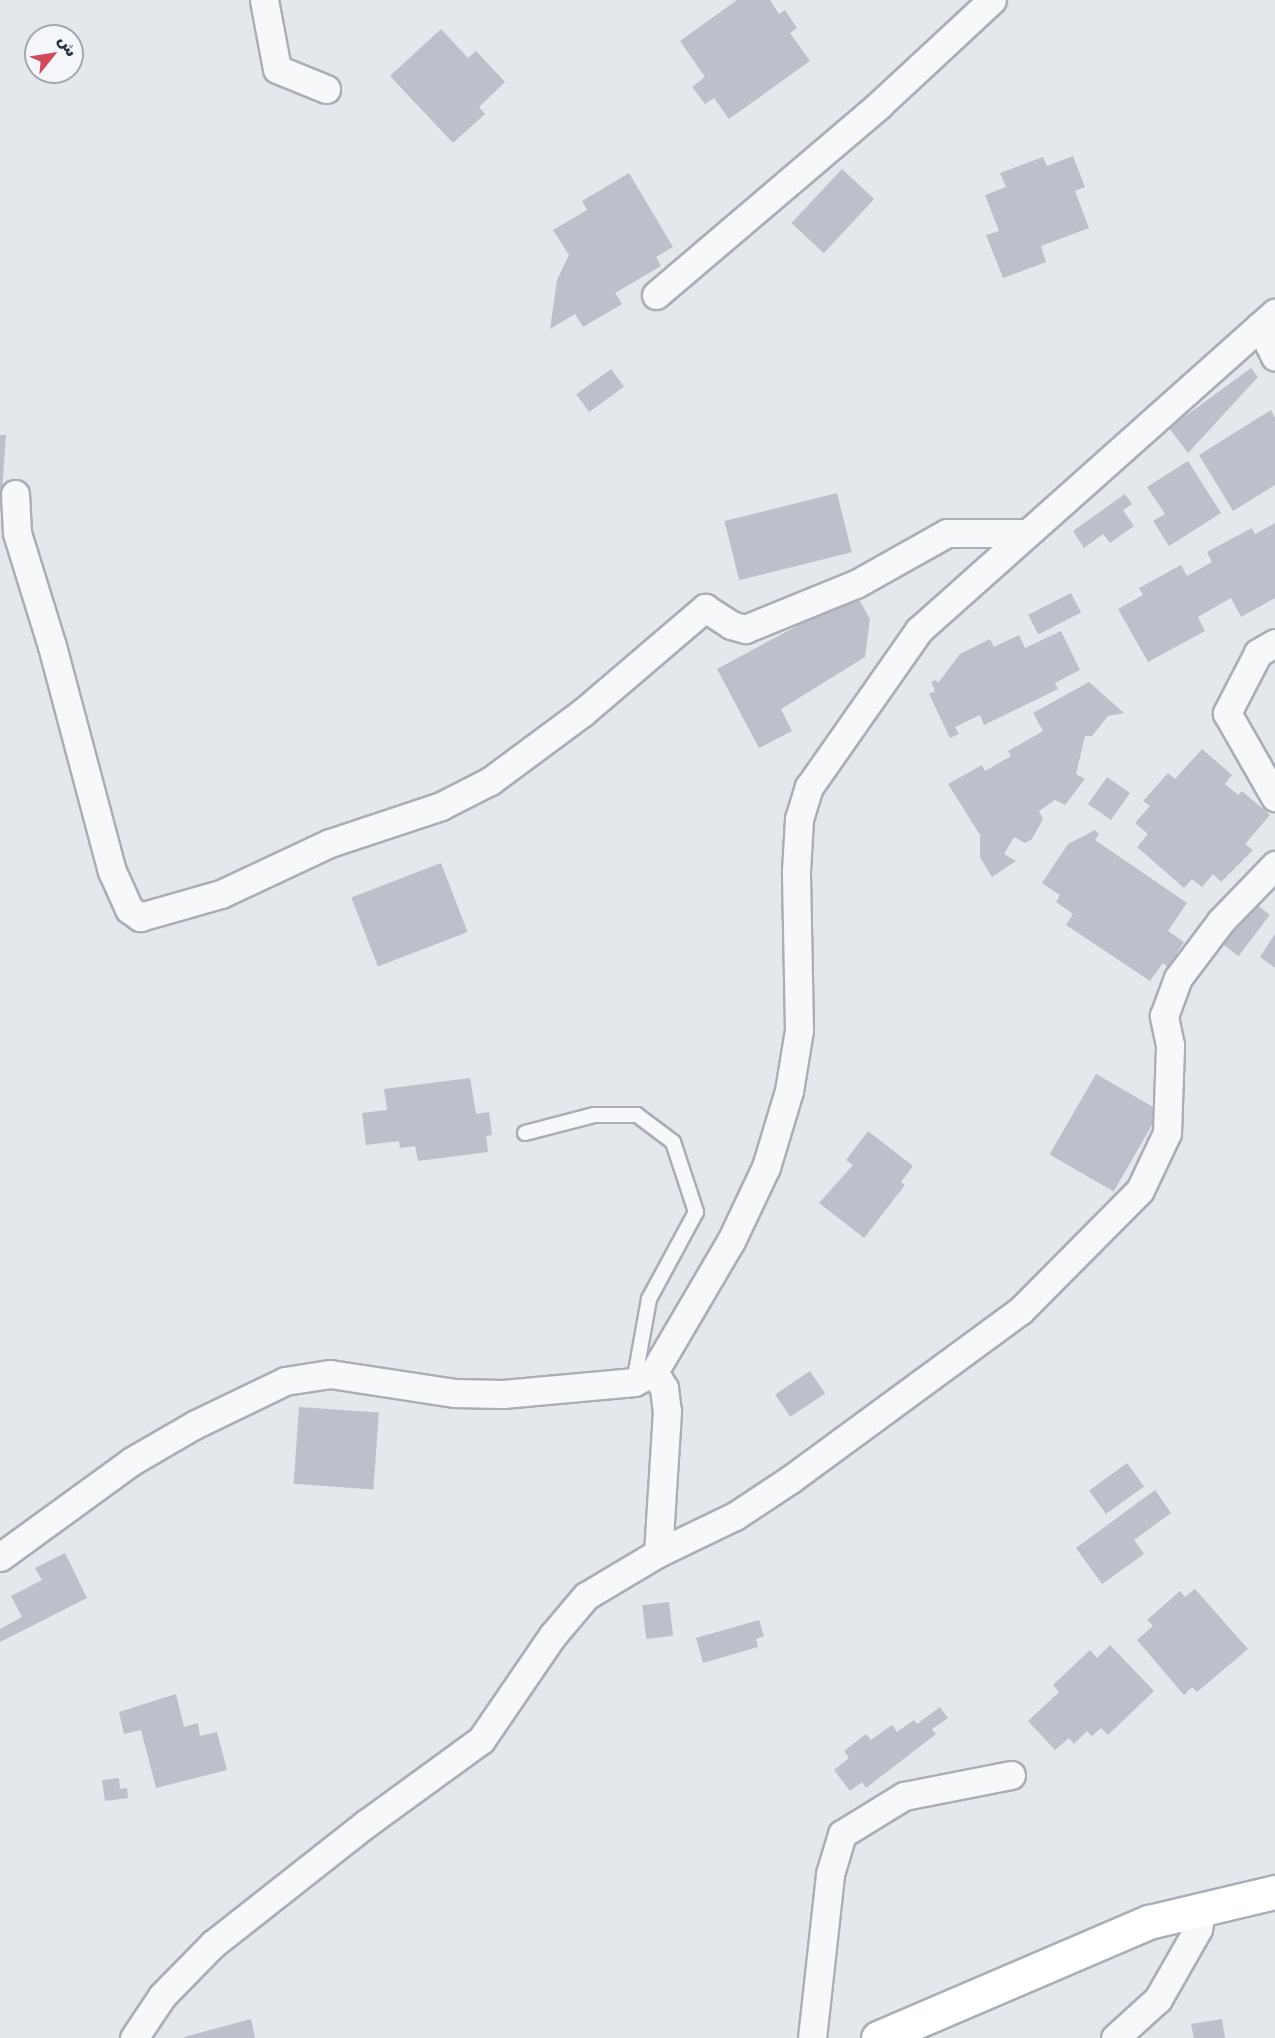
<!DOCTYPE html>
<meta charset="utf-8">
<style>
body{margin:0}
#map{position:relative;width:1275px;height:2038px;overflow:hidden;background:#e4e7ec;font-family:"DejaVu Sans",Vazirmatn,sans-serif}
div>[style]{position:absolute}
[style*='--x']{left:calc(var(--x)*1px);top:calc(var(--y)*1px);width:calc(var(--w)*1px);rotate:calc(var(--a)*1deg)}
.building>*{inset:0;background:#bbc0ca;transform-origin:0 0}
.roads{filter:drop-shadow(2px 0 #a9aeb7) drop-shadow(-2px 0 #a9aeb7) drop-shadow(0 2px #a9aeb7) drop-shadow(0 -2px #a9aeb7)}
.service>*{height:14px;margin:-7px;padding:0 7px;transform-origin:7px;border-radius:7px;background:#f7f8fa}
.minor>*{height:27px;margin:-13.5px;padding:0 13.5px;transform-origin:13.5px;border-radius:13.5px;background:#f7f8fa}
.primary>*{height:33px;margin:-16.5px;padding:0 16.5px;transform-origin:16.5px;border-radius:16.5px;background:#fff}
span{translate:-50% -50%;white-space:nowrap;text-align:center;line-height:1.15;-webkit-text-stroke:4.5px #f4f6f9;paint-order:stroke}
.north{position:absolute;left:24px;top:24px;width:60px;height:60px;box-sizing:border-box;background:#f4f6f9;border:2px solid #a4a8b1;border-radius:50%;rotate:60deg;font-size:16px;font-weight:700;line-height:24px;text-align:center;color:#2b3445}
.north::after{content:'';display:block;margin:auto;width:21px;height:27px;background:#d1495b;clip-path:polygon(50% 0,100% 100%,50% 72%,0 100%)}
</style>
<div id="map">
<div class="building">
<div style="clip-path:polygon(737px 0,770px 0,779px 14px,785px 10px,797px 28px,790px 33px,810px 61px,729px 119px,714px 98px,705px 104px,692px 87px,705px 77px,680px 41px)"></div>
<div style="clip-path:polygon(441px 29px,468px 58px,476px 51px,505px 82px,479px 107px,485px 114px,453px 143px,390px 76px)"></div>
<div style="clip-path:polygon(1073px 156px,1085px 187px,1075px 191px,1089px 228px,1041px 246px,1046px 262px,1003px 278px,986px 235px,999px 231px,985px 195px,1006px 187px,1000px 173px,1043px 157px,1047px 166px)"></div>
<div style="left:842px;top:169px;width:44px;height:74px;rotate:43deg"></div>
<div style="clip-path:polygon(629px 173px,673px 247px,656px 257px,661px 266px,615px 293px,622px 304px,583px 327px,575px 314px,550px 329px,557px 280px,569px 255px,553px 230px,587px 210px,582px 201px)"></div>
<div style="clip-path:polygon(1251px 368px,1258px 377px,1188px 453px,1169px 428px)"></div>
<div style="left:611px;top:369px;width:22px;height:43px;rotate:54deg"></div>
<div style="clip-path:polygon(1271px 410px,1275px 418px,1275px 485px,1233px 511px,1199px 455px)"></div>
<div style="clip-path:polygon(0 435px,6px 435px,2px 491px,0 491px)"></div>
<div style="clip-path:polygon(1188px 461px,1221px 513px,1169px 546px,1153px 521px,1165px 514px,1147px 487px)"></div>
<div style="left:837px;top:493px;width:61px;height:116px;rotate:76deg"></div>
<div style="clip-path:polygon(1125px 494px,1132px 504px,1123px 510px,1134px 526px,1110px 543px,1103px 534px,1084px 548px,1073px 531px)"></div>
<div style="clip-path:polygon(1275px 523px,1275px 598px,1241px 617px,1231px 598px,1198px 617px,1205px 631px,1148px 662px,1118px 609px,1143px 595px,1139px 588px,1181px 565px,1187px 576px,1212px 562px,1207px 552px,1252px 528px,1255px 534px)"></div>
<div style="left:1071px;top:593px;width:22px;height:48px;rotate:63deg"></div>
<div style="clip-path:polygon(856px 594px,870px 619px,865px 657px,781px 709px,792px 731px,759px 748px,717px 669px)"></div>
<div style="clip-path:polygon(1061px 631px,1080px 670px,1055px 683px,1058px 689px,984px 725px,980px 715px,955px 727px,959px 734px,950px 738px,929px 694px,935px 691px,931px 682px,936px 680px,938px 683px,960px 654px,990px 639px,994px 647px,1019px 635px,1025px 648px)"></div>
<div style="clip-path:polygon(1089px 682px,1124px 713px,1108px 716px,1092px 736px,1085px 736px,1076px 774px,1085px 779px,1065px 805px,1055px 800px,1039px 811px,1043px 819px,1032px 839px,1025px 843px,1014px 837px,1004px 854px,1016px 861px,992px 877px,980px 857px,980px 835px,948px 784px,982px 765px,985px 771px,1011px 756px,1008px 751px,1043px 731px,1033px 713px)"></div>
<div style="clip-path:polygon(1202px 749px,1232px 775px,1225px 784px,1238px 795px,1242px 791px,1270px 815px,1245px 844px,1253px 850px,1221px 882px,1213px 874px,1202px 887px,1192px 879px,1184px 888px,1137px 847px,1148px 834px,1135px 823px,1150px 806px,1143px 801px,1168px 773px,1175px 779px)"></div>
<div style="left:1107px;top:777px;width:28px;height:33px;rotate:35deg"></div>
<div style="clip-path:polygon(1095px 830px,1099px 834px,1095px 840px,1187px 903px,1168px 931px,1184px 942px,1168px 967px,1163px 963px,1150px 981px,1066px 925px,1073px 914px,1056px 902px,1060px 895px,1042px 883px,1068px 844px)"></div>
<div style="left:441px;top:863px;width:74px;height:96px;rotate:69deg"></div>
<div style="left:1253px;top:902px;width:21px;height:52px;rotate:37deg"></div>
<div style="clip-path:polygon(1275px 934px,1275px 968px,1260px 957px)"></div>
<div style="left:1096px;top:1074px;width:74px;height:93px;rotate:30deg"></div>
<div style="clip-path:polygon(470px 1078px,476px 1114px,489px 1112px,492px 1135px,486px 1136px,488px 1152px,418px 1161px,415px 1146px,400px 1148px,399px 1141px,366px 1145px,362px 1113px,387px 1110px,384px 1089px)"></div>
<div style="clip-path:polygon(868px 1131px,913px 1166px,901px 1182px,905px 1185px,864px 1238px,819px 1203px,853px 1165px,846px 1160px)"></div>
<div style="left:810px;top:1371px;width:27px;height:42px;rotate:56deg"></div>
<div style="left:299px;top:1407px;width:80px;height:77px;rotate:4deg"></div>
<div style="left:1127px;top:1463px;width:29px;height:47px;rotate:54deg"></div>
<div style="clip-path:polygon(1155px 1490px,1171px 1513px,1134px 1540px,1144px 1554px,1102px 1584px,1076px 1548px)"></div>
<div style="clip-path:polygon(65px 1553px,87px 1598px,0 1642px,0 1629px,22px 1617px,11px 1596px,42px 1580px,35px 1568px)"></div>
<div style="clip-path:polygon(1195px 1589px,1248px 1649px,1197px 1692px,1192px 1687px,1184px 1695px,1137px 1640px,1153px 1626px,1147px 1620px,1180px 1591px,1185px 1597px)"></div>
<div style="left:669px;top:1602px;width:34px;height:27px;rotate:83deg"></div>
<div style="clip-path:polygon(759px 1620px,764px 1636px,756px 1639px,758px 1647px,703px 1663px,696px 1638px)"></div>
<div style="clip-path:polygon(1110px 1645px,1154px 1691px,1108px 1735px,1101px 1728px,1092px 1736px,1087px 1731px,1074px 1744px,1069px 1738px,1055px 1750px,1028px 1721px,1059px 1692px,1053px 1685px,1090px 1650px,1097px 1658px)"></div>
<div style="clip-path:polygon(176px 1694px,184px 1727px,198px 1723px,200px 1736px,217px 1732px,227px 1770px,156px 1788px,141px 1730px,124px 1734px,119px 1712px)"></div>
<div style="clip-path:polygon(940px 1707px,948px 1718px,932px 1729px,936px 1734px,866px 1788px,862px 1782px,850px 1791px,834px 1770px,849px 1758px,844px 1751px,866px 1734px,871px 1740px,892px 1725px,897px 1732px,914px 1720px,917px 1724px)"></div>
<div style="clip-path:polygon(119px 1778px,120px 1789px,127px 1788px,128px 1798px,105px 1801px,102px 1780px)"></div>
<div style="clip-path:polygon(251px 2019px,255px 2038px,184px 2038px,184px 2037px)"></div>
<div style="clip-path:polygon(1222px 2019px,1225px 2038px,1194px 2038px,1191px 2024px)"></div>
</div>
<div class="roads">
<div class="service">
<div style="--x:525;--y:1133;--w:71;--a:-14.6"></div>
<div style="--x:594;--y:1115;--w:43;--a:0"></div>
<div style="--x:637;--y:1115;--w:45;--a:36.9"></div>
<div style="--x:673;--y:1142;--w:74;--a:71.8"></div>
<div style="--x:696;--y:1212;--w:99;--a:118.4"></div>
<div style="--x:649;--y:1299;--w:84;--a:100.2"></div>
</div>
<div class="minor">
<div style="--x:264;--y:0;--w:70;--a:79.3"></div>
<div style="--x:277;--y:69;--w:53;--a:22.2"></div>
<div style="--x:656;--y:295;--w:293;--a:-40.4"></div>
<div style="--x:879;--y:105;--w:154;--a:-42.9"></div>
<div style="--x:1260;--y:326;--w:34;--a:64"></div>
<div style="--x:15;--y:494;--w:39;--a:87"></div>
<div style="--x:17;--y:533;--w:118;--a:72.8"></div>
<div style="--x:52;--y:646;--w:233;--a:75.1"></div>
<div style="--x:112;--y:871;--w:42;--a:65.9"></div>
<div style="--x:129;--y:909;--w:14;--a:36"></div>
<div style="--x:140;--y:917;--w:84;--a:-15.9"></div>
<div style="--x:221;--y:894;--w:120;--a:-25.1"></div>
<div style="--x:330;--y:843;--w:117;--a:-18.4"></div>
<div style="--x:441;--y:806;--w:55;--a:-27"></div>
<div style="--x:490;--y:781;--w:114;--a:-36.5"></div>
<div style="--x:582;--y:713;--w:162;--a:-40.5"></div>
<div style="--x:705;--y:608;--w:31;--a:33"></div>
<div style="--x:731;--y:625;--w:15;--a:16"></div>
<div style="--x:745;--y:629;--w:120;--a:-22.1"></div>
<div style="--x:856;--y:584;--w:104;--a:-29.3"></div>
<div style="--x:947;--y:533;--w:76;--a:0"></div>
<div style="--x:1275;--y:643;--w:20;--a:150"></div>
<div style="--x:1258;--y:653;--w:68;--a:117.3"></div>
<div style="--x:1227;--y:713;--w:97;--a:60.3"></div>
<div style="--x:654;--y:1372;--w:152;--a:-59.6"></div>
<div style="--x:731;--y:1241;--w:82;--a:-64.7"></div>
<div style="--x:766;--y:1167;--w:79;--a:-73.2"></div>
<div style="--x:789;--y:1091;--w:62;--a:-80.7"></div>
<div style="--x:799;--y:1030;--w:159;--a:-91.1"></div>
<div style="--x:796;--y:871;--w:52;--a:-86.7"></div>
<div style="--x:799;--y:819;--w:34;--a:-73"></div>
<div style="--x:809;--y:787;--w:192;--a:-55"></div>
<div style="--x:919;--y:630;--w:477;--a:-41.7"></div>
<div style="--x:0;--y:1557;--w:163;--a:-36"></div>
<div style="--x:132;--y:1461;--w:72;--a:-30.1"></div>
<div style="--x:194;--y:1425;--w:101;--a:-25.8"></div>
<div style="--x:285;--y:1381;--w:46;--a:-8.8"></div>
<div style="--x:330;--y:1374;--w:125;--a:8.7"></div>
<div style="--x:454;--y:1393;--w:49;--a:1.2"></div>
<div style="--x:503;--y:1394;--w:132;--a:-5.2"></div>
<div style="--x:634;--y:1382;--w:22;--a:-27"></div>
<div style="--x:654;--y:1372;--w:19;--a:58"></div>
<div style="--x:664;--y:1388;--w:23;--a:83"></div>
<div style="--x:667;--y:1411;--w:142;--a:93.6"></div>
<div style="--x:134;--y:2038;--w:50;--a:-56.3"></div>
<div style="--x:162;--y:1996;--w:73;--a:-45.6"></div>
<div style="--x:213;--y:1944;--w:196;--a:-38.2"></div>
<div style="--x:367;--y:1823;--w:141;--a:-36.1"></div>
<div style="--x:481;--y:1740;--w:127;--a:-55.6"></div>
<div style="--x:553;--y:1635;--w:51;--a:-49.8"></div>
<div style="--x:586;--y:1596;--w:84;--a:-30.8"></div>
<div style="--x:658;--y:1553;--w:85;--a:-25.7"></div>
<div style="--x:735;--y:1516;--w:67;--a:-33.5"></div>
<div style="--x:791;--y:1479;--w:284;--a:-36.3"></div>
<div style="--x:1020;--y:1311;--w:170;--a:-45.2"></div>
<div style="--x:1140;--y:1190;--w:63;--a:-64.7"></div>
<div style="--x:1167;--y:1133;--w:88;--a:-88"></div>
<div style="--x:1170;--y:1045;--w:30;--a:-102"></div>
<div style="--x:1164;--y:1016;--w:40;--a:-69.8"></div>
<div style="--x:1178;--y:978;--w:71;--a:-53"></div>
<div style="--x:1221;--y:921;--w:78;--a:-46"></div>
<div style="--x:812;--y:2038;--w:165;--a:-83.7"></div>
<div style="--x:830;--y:1874;--w:42;--a:-73.3"></div>
<div style="--x:842;--y:1834;--w:73;--a:-31.5"></div>
<div style="--x:904;--y:1796;--w:109;--a:-11.1"></div>
<div style="--x:1115;--y:2038;--w:58;--a:-42.2"></div>
<div style="--x:1158;--y:1999;--w:81;--a:-60.3"></div>
<div style="--x:1198;--y:1929;--w:20;--a:-79"></div>
</div>
<div class="primary">
<div style="--x:878;--y:2038;--w:295;--a:-23.2"></div>
<div style="--x:1149;--y:1922;--w:130;--a:-13.4"></div>
</div>
</div>
<div class="north">ش</div>
</div>
